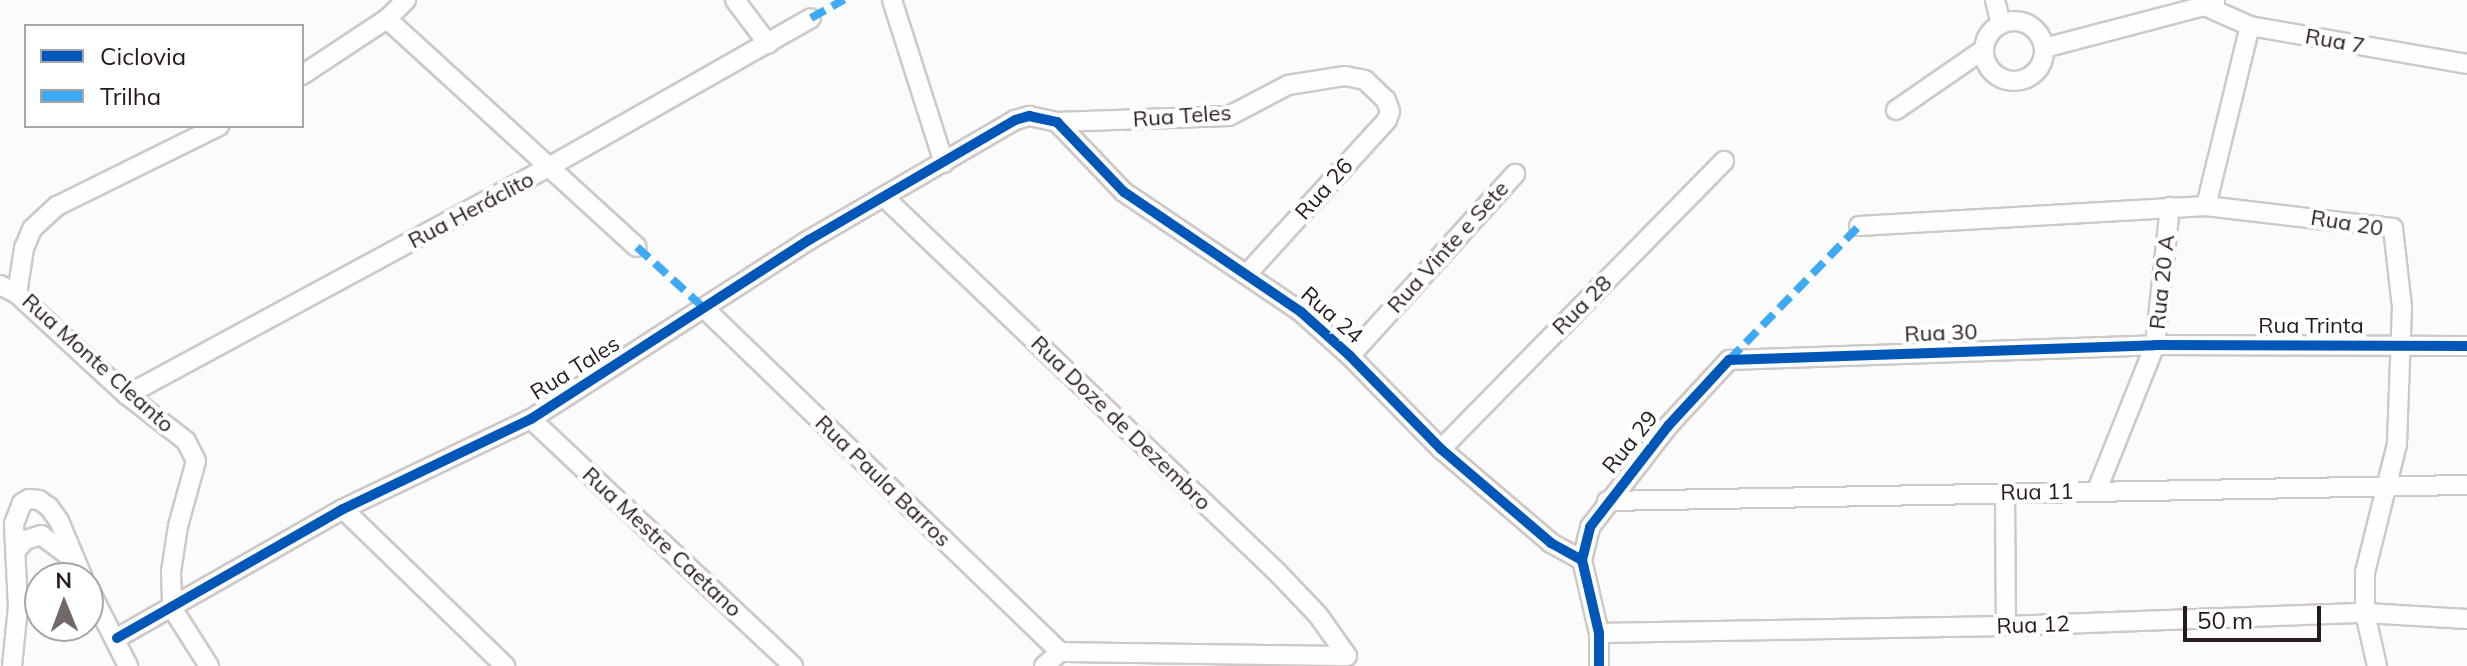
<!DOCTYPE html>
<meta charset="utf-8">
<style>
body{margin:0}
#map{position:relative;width:2467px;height:666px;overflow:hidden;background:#fbfbfb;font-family:Mulish,sans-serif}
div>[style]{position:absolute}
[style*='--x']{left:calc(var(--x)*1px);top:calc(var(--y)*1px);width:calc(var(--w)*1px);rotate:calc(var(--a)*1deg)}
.roads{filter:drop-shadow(2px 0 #cec8c6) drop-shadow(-2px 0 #cec8c6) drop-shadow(0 2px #cec8c6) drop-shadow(0 -2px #cec8c6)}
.street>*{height:18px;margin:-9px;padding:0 9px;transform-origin:9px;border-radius:9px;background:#fefefe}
.street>.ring{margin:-9px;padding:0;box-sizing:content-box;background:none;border:18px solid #fefefe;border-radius:50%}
.quiet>*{height:8px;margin-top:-4px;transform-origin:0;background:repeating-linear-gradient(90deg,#3fa9f5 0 16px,transparent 0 24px)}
.cycleway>*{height:10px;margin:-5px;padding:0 5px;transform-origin:5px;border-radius:5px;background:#0057b8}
span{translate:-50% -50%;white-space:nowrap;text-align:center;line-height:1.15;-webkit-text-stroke:8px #fff;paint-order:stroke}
.street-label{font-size:22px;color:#271b18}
.legend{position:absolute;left:24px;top:24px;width:280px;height:104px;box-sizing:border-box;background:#fff;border:2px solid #a9a4a3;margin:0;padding:10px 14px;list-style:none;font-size:24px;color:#271b18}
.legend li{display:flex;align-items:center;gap:16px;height:40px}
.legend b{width:40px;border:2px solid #a9a4a3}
.north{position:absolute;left:24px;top:562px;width:80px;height:80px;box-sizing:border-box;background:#fff;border:2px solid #a9a4a3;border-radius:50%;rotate:359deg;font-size:22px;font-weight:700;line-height:32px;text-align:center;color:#271b18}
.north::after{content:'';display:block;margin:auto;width:28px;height:36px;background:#716967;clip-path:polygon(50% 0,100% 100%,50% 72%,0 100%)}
.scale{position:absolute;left:2183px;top:606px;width:138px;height:36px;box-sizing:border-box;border:4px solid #271b18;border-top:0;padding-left:10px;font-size:24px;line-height:28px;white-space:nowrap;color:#271b18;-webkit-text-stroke:6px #fff;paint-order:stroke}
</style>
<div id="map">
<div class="roads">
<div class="street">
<div style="--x:735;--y:0;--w:55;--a:53.1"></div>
<div style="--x:892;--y:0;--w:171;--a:72.3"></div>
<div style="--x:1995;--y:0;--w:25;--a:76"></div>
<div style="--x:2206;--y:0;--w:7;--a:82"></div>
<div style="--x:2207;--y:7;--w:47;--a:23.8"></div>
<div style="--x:2250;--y:26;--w:220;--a:9.9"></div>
<div style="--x:387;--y:19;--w:338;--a:42.4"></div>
<div class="ring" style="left:1984px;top:21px;width:42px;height:42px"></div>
<div style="--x:2044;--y:48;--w:177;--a:-14.7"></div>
<div style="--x:302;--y:75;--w:102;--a:-33.4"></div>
<div style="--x:387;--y:19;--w:27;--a:-45"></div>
<div style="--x:1896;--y:110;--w:106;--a:-34.6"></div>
<div style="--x:1057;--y:122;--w:172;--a:-2"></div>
<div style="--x:1229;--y:116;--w:67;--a:-27.7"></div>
<div style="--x:1288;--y:85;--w:58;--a:-9"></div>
<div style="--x:1345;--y:76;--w:20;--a:11"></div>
<div style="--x:1365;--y:80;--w:29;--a:44"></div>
<div style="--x:1386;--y:100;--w:12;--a:70"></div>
<div style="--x:1390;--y:111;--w:9;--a:108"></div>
<div style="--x:1387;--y:120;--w:208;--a:132.3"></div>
<div style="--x:884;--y:197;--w:543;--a:43.66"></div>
<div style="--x:1277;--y:572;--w:59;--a:46.4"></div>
<div style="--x:1318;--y:615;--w:50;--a:54.7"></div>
<div style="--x:2206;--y:206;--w:185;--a:-76.3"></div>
<div style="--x:1859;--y:226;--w:348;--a:-3.3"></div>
<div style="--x:2206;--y:206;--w:188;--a:6.7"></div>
<div style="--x:2393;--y:228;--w:80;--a:83.5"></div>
<div style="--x:2402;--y:307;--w:137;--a:92.1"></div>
<div style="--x:2397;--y:444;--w:132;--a:104"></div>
<div style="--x:2365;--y:572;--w:41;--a:90"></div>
<div style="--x:2365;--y:613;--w:54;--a:77.2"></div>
<div style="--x:0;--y:285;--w:19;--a:28"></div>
<div style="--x:17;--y:294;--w:149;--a:42.6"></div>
<div style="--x:127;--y:395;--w:75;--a:37.9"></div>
<div style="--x:186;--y:441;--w:22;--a:63"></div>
<div style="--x:196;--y:461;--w:67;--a:105.5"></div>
<div style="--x:178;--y:526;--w:47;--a:98.7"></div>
<div style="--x:171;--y:572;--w:36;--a:88"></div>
<div style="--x:172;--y:608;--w:69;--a:57.5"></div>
<div style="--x:17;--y:294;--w:47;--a:-81.3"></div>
<div style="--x:24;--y:248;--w:21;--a:-67"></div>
<div style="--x:32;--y:229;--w:34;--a:-43"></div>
<div style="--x:57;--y:206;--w:181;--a:-26.3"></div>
<div style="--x:705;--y:309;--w:494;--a:44"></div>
<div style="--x:1350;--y:356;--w:246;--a:-47.8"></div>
<div style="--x:127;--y:395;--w:480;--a:-28.4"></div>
<div style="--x:549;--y:167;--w:301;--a:-29.6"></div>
<div style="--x:531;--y:419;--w:360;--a:43.3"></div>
<div style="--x:1441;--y:449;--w:404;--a:-45.5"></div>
<div style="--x:2097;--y:490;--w:156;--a:-68.2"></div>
<div style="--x:2155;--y:345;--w:139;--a:-83.8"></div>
<div style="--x:2005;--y:492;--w:134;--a:89.6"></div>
<div style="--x:1607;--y:501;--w:860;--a:-1.07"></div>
<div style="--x:343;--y:509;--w:226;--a:44.1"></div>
<div style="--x:16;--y:551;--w:14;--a:-51"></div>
<div style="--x:25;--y:540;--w:17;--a:-17"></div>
<div style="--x:41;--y:535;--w:36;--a:37"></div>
<div style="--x:88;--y:587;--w:89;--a:63.1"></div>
<div style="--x:1599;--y:633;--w:407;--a:-1"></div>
<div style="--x:2006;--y:626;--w:359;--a:-2.1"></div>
<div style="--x:2365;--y:613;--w:102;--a:3.4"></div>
<div style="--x:117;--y:638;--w:260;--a:-29.7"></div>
<div style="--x:343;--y:509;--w:208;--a:-25.6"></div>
<div style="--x:531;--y:419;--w:331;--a:-32.8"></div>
<div style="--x:809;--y:240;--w:238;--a:-30.2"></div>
<div style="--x:1015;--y:120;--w:15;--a:-16"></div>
<div style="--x:1029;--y:116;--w:29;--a:12"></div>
<div style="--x:1057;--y:122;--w:97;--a:46.3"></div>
<div style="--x:1124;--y:192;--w:214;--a:34.1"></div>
<div style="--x:1301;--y:312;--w:66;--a:41.9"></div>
<div style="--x:1350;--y:356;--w:130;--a:45.6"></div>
<div style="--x:1441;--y:449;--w:145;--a:40.5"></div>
<div style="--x:1551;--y:543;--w:35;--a:29"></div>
<div style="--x:12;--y:666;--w:59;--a:-84.2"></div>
<div style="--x:18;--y:607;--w:83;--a:-92.8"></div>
<div style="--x:14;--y:524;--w:22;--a:-69"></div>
<div style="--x:22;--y:503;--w:8;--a:-30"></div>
<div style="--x:29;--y:499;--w:10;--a:6"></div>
<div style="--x:39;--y:500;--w:12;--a:35"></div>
<div style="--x:49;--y:507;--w:17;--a:54"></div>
<div style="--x:59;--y:521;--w:62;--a:67.2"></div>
<div style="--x:1044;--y:666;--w:21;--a:-41"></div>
<div style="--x:1060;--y:652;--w:287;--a:0.8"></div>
<div style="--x:1599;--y:666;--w:33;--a:-90"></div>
<div style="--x:1599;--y:633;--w:75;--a:-103.1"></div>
<div style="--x:1582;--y:560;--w:34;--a:-76"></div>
<div style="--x:1590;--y:527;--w:128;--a:-52.3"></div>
<div style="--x:1668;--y:426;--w:90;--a:-47.3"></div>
<div style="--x:1729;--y:360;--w:426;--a:-2"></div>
<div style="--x:2155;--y:345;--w:312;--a:0.2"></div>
</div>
</div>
<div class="quiet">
<div style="--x:811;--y:18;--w:38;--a:-29"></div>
<div style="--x:637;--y:247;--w:92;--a:42.4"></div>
<div style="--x:1729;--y:360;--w:187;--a:-45.9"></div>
</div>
<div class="cycleway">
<div style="--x:117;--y:638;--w:260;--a:-29.7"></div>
<div style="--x:343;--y:509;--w:208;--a:-25.6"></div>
<div style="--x:531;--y:419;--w:331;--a:-32.8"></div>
<div style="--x:809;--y:240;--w:238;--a:-30.2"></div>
<div style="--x:1015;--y:120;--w:15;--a:-16"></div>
<div style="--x:1029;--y:116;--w:29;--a:12"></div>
<div style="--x:1057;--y:122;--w:97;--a:46.3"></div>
<div style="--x:1124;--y:192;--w:214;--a:34.1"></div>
<div style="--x:1301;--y:312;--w:66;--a:41.9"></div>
<div style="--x:1350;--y:356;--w:130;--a:45.6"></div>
<div style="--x:1441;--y:449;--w:145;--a:40.5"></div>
<div style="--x:1551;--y:543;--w:35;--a:29"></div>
<div style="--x:1599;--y:666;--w:33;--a:-90"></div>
<div style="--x:1599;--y:633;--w:75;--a:-103.1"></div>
<div style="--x:1582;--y:560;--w:34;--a:-76"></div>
<div style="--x:1590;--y:527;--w:128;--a:-52.3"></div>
<div style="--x:1668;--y:426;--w:90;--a:-47.3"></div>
<div style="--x:1729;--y:360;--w:426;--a:-2"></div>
<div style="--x:2155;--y:345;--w:312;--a:0.2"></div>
</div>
<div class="street-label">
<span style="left:2335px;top:41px;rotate:10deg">Rua 7</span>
<span style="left:1182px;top:116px;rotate:-4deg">Rua Teles</span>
<span style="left:1324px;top:189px;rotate:-48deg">Rua 26</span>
<span style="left:471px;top:210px;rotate:-28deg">Rua Heráclito</span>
<span style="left:2347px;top:223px;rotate:9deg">Rua 20</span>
<span style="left:1448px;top:247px;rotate:-48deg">Rua Vinte e Sete</span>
<span style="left:2162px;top:282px;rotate:-84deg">Rua 20 A</span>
<span style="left:1582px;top:305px;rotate:-45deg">Rua 28</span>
<span style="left:1332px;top:315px;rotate:41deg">Rua 24</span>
<span style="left:2311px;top:326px">Rua Trinta</span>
<span style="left:1941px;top:333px;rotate:-2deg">Rua 30</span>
<span style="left:98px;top:363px;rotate:42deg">Rua Monte Cleanto</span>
<span style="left:575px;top:368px;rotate:-32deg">Rua Tales</span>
<span style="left:1121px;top:423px;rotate:44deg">Rua Doze de Dezembro</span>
<span style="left:1630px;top:442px;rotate:-51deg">Rua 29</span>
<span style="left:883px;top:481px;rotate:44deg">Rua Paula Barros</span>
<span style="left:2037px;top:492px;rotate:-1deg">Rua 11</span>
<span style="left:662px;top:542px;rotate:43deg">Rua Mestre Caetano</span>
<span style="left:2033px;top:625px;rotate:-2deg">Rua 12</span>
</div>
<ul class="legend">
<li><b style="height:10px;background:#0057b8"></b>Ciclovia</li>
<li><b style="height:10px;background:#3fa9f5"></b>Trilha</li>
</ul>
<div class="north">N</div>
<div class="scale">50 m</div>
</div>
